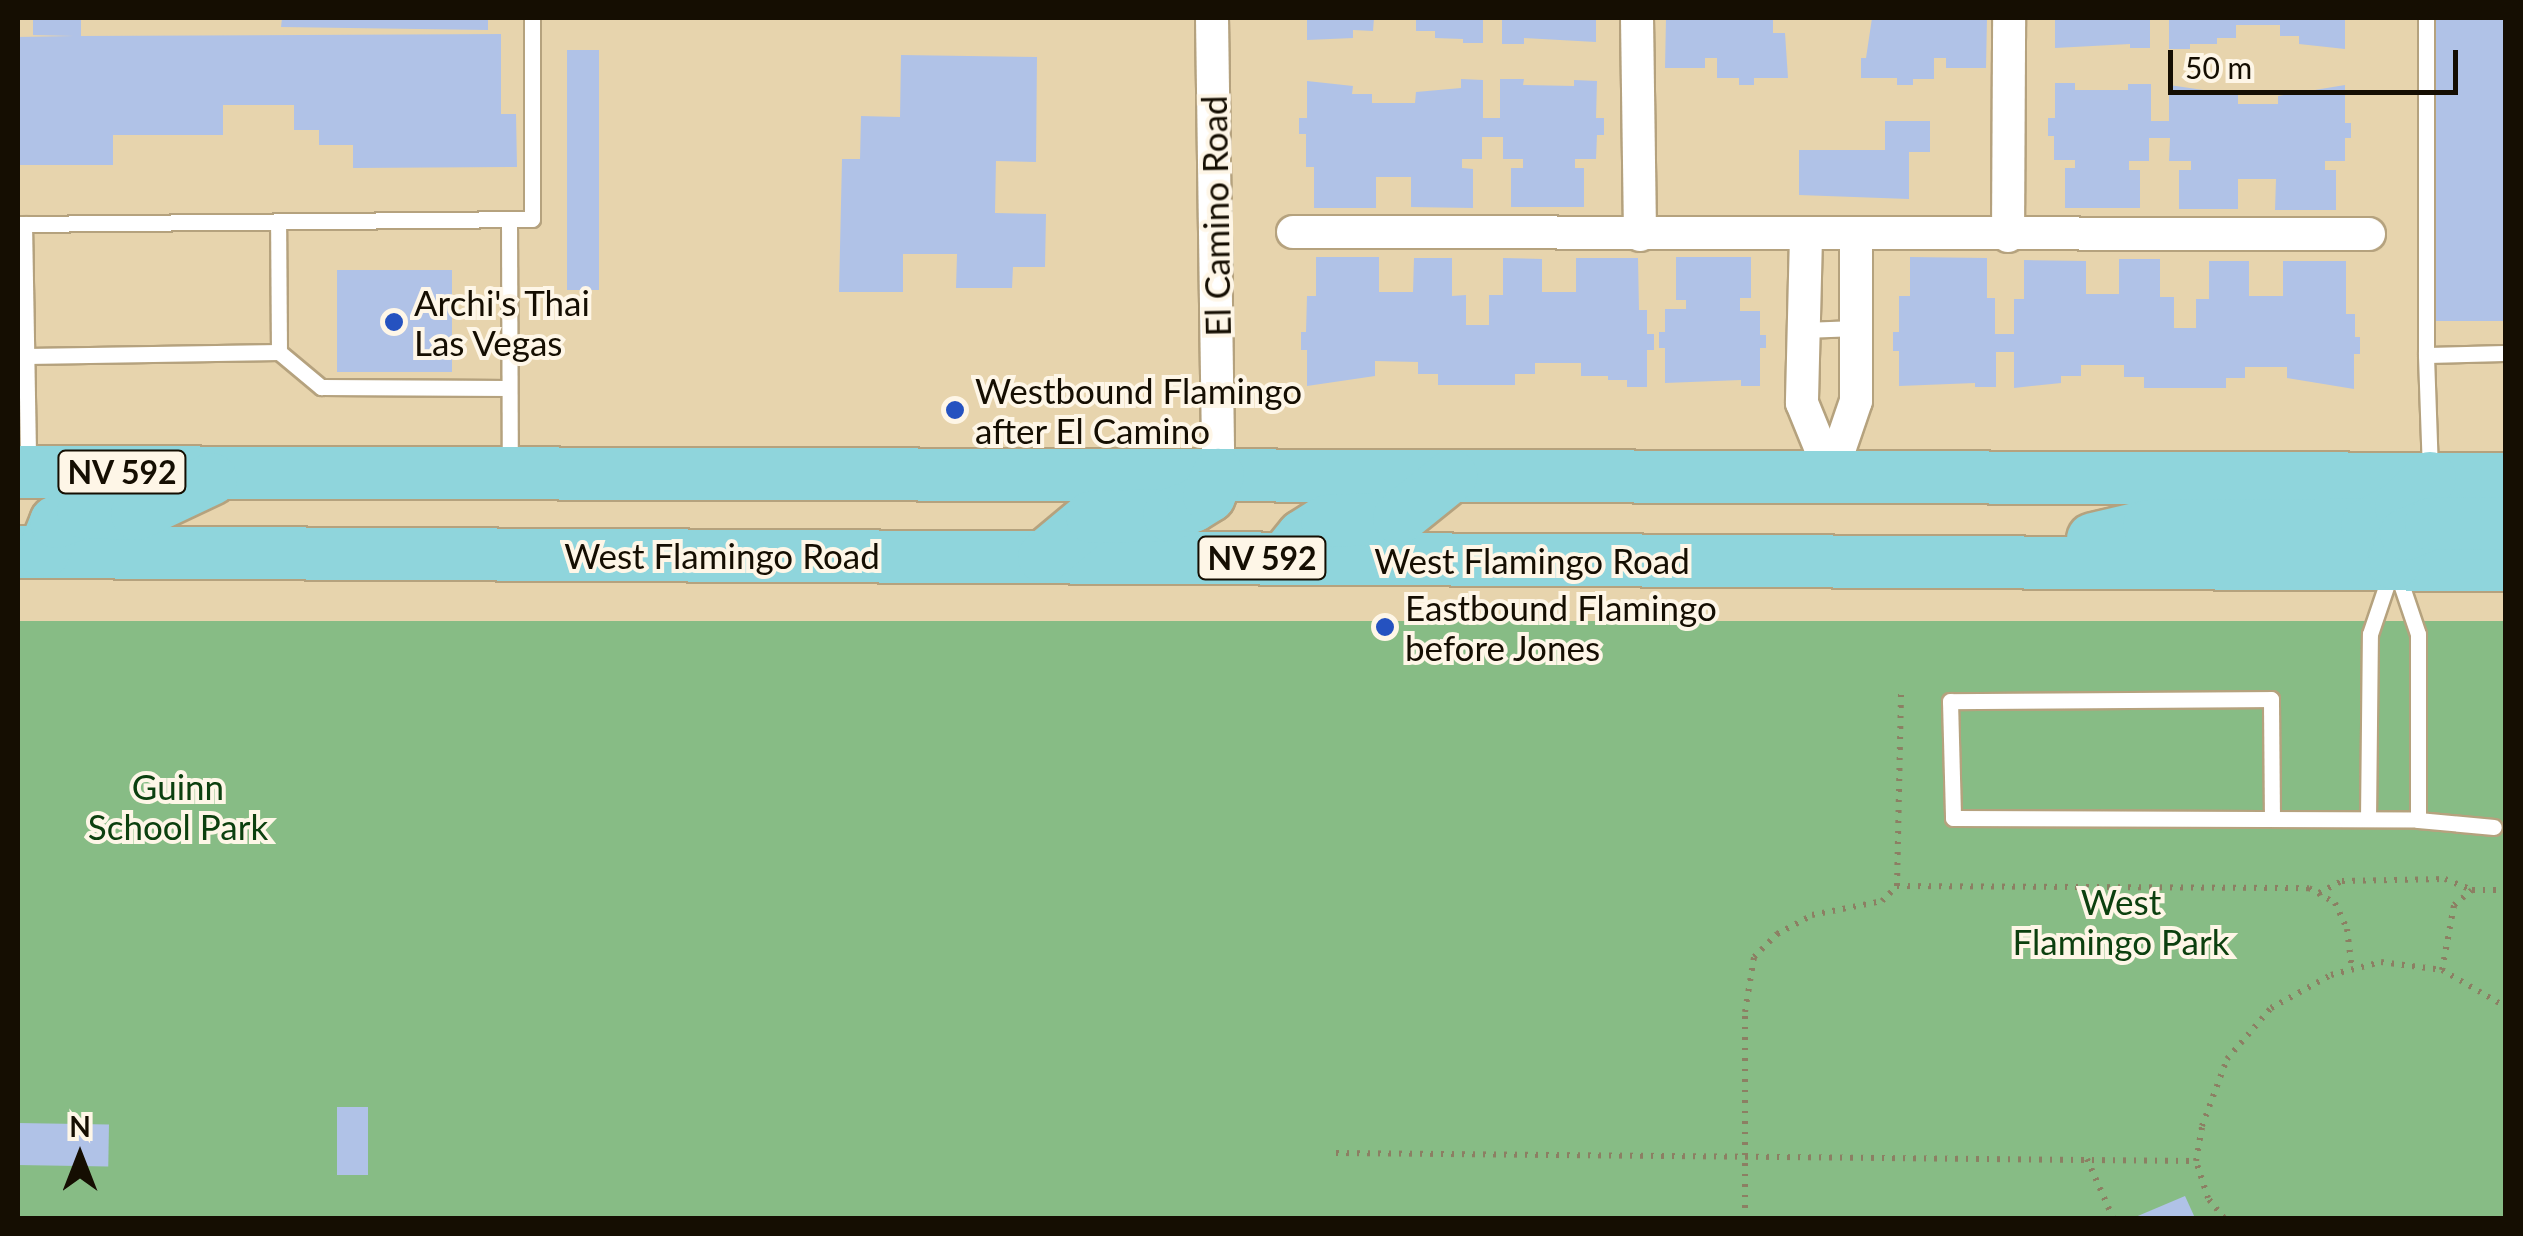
<!DOCTYPE html>
<style>
body{margin:0}
#map{position:relative;width:2523px;height:1236px;overflow:hidden;background:#e7d4ad;font-family:Lato,sans-serif}
div>[style]{position:absolute}
[style*='--x']{left:calc(var(--x)*1px);top:calc(var(--y)*1px);width:calc(var(--w)*1px);rotate:calc(var(--a)*1deg)}
.green>*{inset:0;background:#87bc85;transform-origin:0 0}
.building>*{inset:0;background:#b0c2e7;transform-origin:0 0}
.path>*{height:6px;margin-top:-3px;transform-origin:0;background:repeating-linear-gradient(90deg,#8c7f63 0 2.5px,transparent 0 10.5px)}
.roads{filter:drop-shadow(2px 0 #b5a27e) drop-shadow(-2px 0 #b5a27e) drop-shadow(0 2px #b5a27e) drop-shadow(0 -2px #b5a27e)}
.service>*{height:15px;margin:-7.5px;padding:0 7.5px;transform-origin:7.5px;border-radius:7.5px;background:#fff}
.minor>*{height:32px;margin:-16px;padding:0 16px;transform-origin:16px;border-radius:16px;background:#fff}
.primary>*{height:52px;margin:-26px;padding:0 26px;transform-origin:26px;border-radius:26px;background:#8fd5dc}
.dots>*{width:28px;height:28px;translate:-50% -50%;box-sizing:border-box;border:5px solid #fef6e7;border-radius:50%}
span{translate:-50% -50%;white-space:nowrap;text-align:center;line-height:1.15;-webkit-text-stroke:8px #fef6e7;paint-order:stroke}
.shield-label span{padding:2px 8px;background:#fef6e7;border:2px solid;border-radius:8px;-webkit-text-stroke-width:0}
.shield-label{font-size:32px;color:#150e02;font-weight:700}
.street-label{font-size:35px;color:#150e02}
.poi-label{font-size:35px;color:#150e02}
.left{translate:0 -50%;text-align:left}
.park-label{font-size:35px;color:#0c400f}
.frame{position:absolute;inset:0;border:20px solid #150e02;pointer-events:none}
.north{position:absolute;left:30px;top:1106px;width:100px;height:100px;-webkit-text-stroke:8px #fef6e7;paint-order:stroke;rotate:0deg;font-size:28px;font-weight:700;line-height:40px;text-align:center;color:#150e02}
.north::after{content:'';display:block;margin:auto;width:35px;height:45px;background:#150e02;clip-path:polygon(50% 0,100% 100%,50% 72%,0 100%)}
.scale{position:absolute;left:2168px;top:50px;width:290px;height:45px;box-sizing:border-box;border:5px solid #150e02;border-top:0;padding-left:12px;font-size:30px;line-height:35px;white-space:nowrap;color:#150e02;-webkit-text-stroke:8px #fef6e7;paint-order:stroke}
</style>
<div id="map">
<div class="green">
<div style="left:2505px;top:621px;width:597px;height:2487px;rotate:90deg"></div>
</div>
<div class="building">
<div style="clip-path:polygon(33px 18px,81px 18px,81px 36px,501px 34px,501px 114px,516px 114px,517px 167px,353px 168px,353px 145px,319px 145px,319px 130px,294px 130px,294px 105px,223px 105px,223px 135px,113px 135px,113px 165px,18px 165px,18px 37px,74px 36px,33px 35px)"></div>
<div style="clip-path:polygon(282px 18px,488px 18px,488px 30px,281px 27px)"></div>
<div style="clip-path:polygon(1307px 18px,1374px 18px,1373px 31px,1353px 30px,1353px 38px,1307px 40px)"></div>
<div style="clip-path:polygon(1416px 18px,1483px 18px,1483px 43px,1463px 43px,1463px 39px,1435px 38px,1435px 31px,1416px 31px)"></div>
<div style="clip-path:polygon(1502px 18px,1596px 18px,1596px 42px,1524px 38px,1524px 44px,1502px 44px)"></div>
<div style="clip-path:polygon(1666px 18px,1773px 18px,1773px 33px,1785px 33px,1788px 78px,1754px 78px,1754px 85px,1739px 85px,1739px 78px,1717px 78px,1717px 58px,1705px 58px,1705px 68px,1665px 68px)"></div>
<div style="clip-path:polygon(1872px 18px,1987px 18px,1986px 68px,1946px 68px,1946px 58px,1934px 58px,1934px 79px,1913px 79px,1913px 85px,1897px 85px,1897px 78px,1861px 78px,1861px 58px,1866px 58px)"></div>
<div style="clip-path:polygon(2055px 18px,2150px 18px,2150px 48px,2130px 48px,2130px 44px,2055px 48px)"></div>
<div style="clip-path:polygon(2169px 18px,2345px 18px,2345px 49px,2299px 44px,2299px 36px,2280px 36px,2280px 25px,2236px 25px,2236px 38px,2217px 38px,2217px 44px,2190px 44px,2190px 49px,2169px 49px)"></div>
<div style="left:2429px;top:18px;width:77px;height:303px"></div>
<div style="left:567px;top:50px;width:32px;height:240px"></div>
<div style="clip-path:polygon(901px 55px,1037px 57px,1036px 162px,996px 161px,995px 213px,1046px 214px,1045px 267px,1013px 267px,1012px 288px,956px 288px,957px 254px,903px 254px,903px 292px,839px 292px,842px 159px,860px 159px,861px 116px,900px 117px)"></div>
<div style="clip-path:polygon(1461px 79px,1483px 80px,1483px 118px,1500px 118px,1500px 79px,1524px 79px,1523px 85px,1574px 86px,1574px 80px,1597px 81px,1596px 118px,1604px 118px,1604px 135px,1597px 135px,1596px 159px,1575px 159px,1575px 168px,1584px 168px,1584px 207px,1511px 207px,1511px 168px,1523px 168px,1523px 159px,1503px 159px,1503px 137px,1482px 137px,1482px 159px,1462px 159px,1462px 168px,1473px 169px,1473px 208px,1411px 207px,1411px 177px,1376px 177px,1376px 208px,1314px 208px,1314px 167px,1306px 167px,1306px 134px,1299px 134px,1299px 118px,1307px 118px,1307px 81px,1353px 86px,1352px 94px,1372px 94px,1372px 103px,1415px 103px,1416px 92px,1461px 88px)"></div>
<div style="clip-path:polygon(2055px 83px,2075px 83px,2075px 90px,2128px 90px,2128px 84px,2151px 84px,2151px 121px,2169px 121px,2169px 85px,2238px 95px,2238px 104px,2278px 104px,2278px 96px,2345px 85px,2345px 123px,2351px 123px,2351px 138px,2345px 138px,2345px 161px,2325px 161px,2325px 170px,2336px 170px,2336px 210px,2275px 210px,2276px 179px,2238px 179px,2238px 209px,2179px 209px,2179px 170px,2191px 170px,2191px 161px,2169px 161px,2170px 138px,2149px 138px,2149px 161px,2129px 161px,2129px 170px,2140px 170px,2140px 208px,2065px 208px,2065px 168px,2075px 168px,2075px 160px,2054px 160px,2054px 136px,2048px 136px,2048px 118px,2055px 118px)"></div>
<div style="clip-path:polygon(1885px 121px,1930px 121px,1930px 152px,1909px 152px,1909px 199px,1799px 195px,1799px 150px,1885px 150px)"></div>
<div style="clip-path:polygon(1316px 257px,1379px 257px,1379px 292px,1413px 292px,1414px 258px,1452px 258px,1452px 296px,1466px 295px,1466px 325px,1489px 325px,1489px 295px,1503px 295px,1503px 258px,1542px 259px,1542px 292px,1576px 292px,1576px 258px,1638px 258px,1639px 310px,1647px 310px,1647px 334px,1654px 334px,1654px 350px,1647px 350px,1647px 387px,1627px 387px,1627px 380px,1608px 380px,1608px 376px,1581px 376px,1581px 363px,1535px 363px,1535px 374px,1515px 374px,1515px 385px,1438px 385px,1438px 374px,1418px 374px,1418px 362px,1375px 361px,1375px 376px,1307px 386px,1307px 350px,1301px 350px,1301px 332px,1306px 332px,1307px 296px,1316px 296px)"></div>
<div style="clip-path:polygon(1676px 257px,1751px 257px,1751px 298px,1740px 298px,1740px 311px,1760px 311px,1760px 335px,1766px 335px,1766px 348px,1760px 348px,1760px 386px,1741px 386px,1741px 380px,1665px 383px,1665px 348px,1659px 348px,1659px 332px,1665px 332px,1665px 309px,1686px 309px,1686px 300px,1676px 300px)"></div>
<div style="clip-path:polygon(1910px 257px,1987px 258px,1987px 298px,1995px 298px,1995px 334px,2014px 334px,2014px 299px,2024px 299px,2024px 260px,2086px 261px,2086px 294px,2119px 294px,2119px 259px,2160px 259px,2160px 297px,2174px 297px,2174px 328px,2196px 328px,2196px 299px,2209px 299px,2209px 261px,2249px 261px,2249px 296px,2283px 296px,2283px 261px,2346px 261px,2346px 314px,2355px 314px,2355px 337px,2360px 337px,2360px 354px,2354px 354px,2354px 389px,2287px 378px,2287px 367px,2245px 367px,2245px 378px,2226px 378px,2226px 388px,2144px 388px,2144px 377px,2124px 377px,2124px 365px,2081px 365px,2081px 376px,2061px 376px,2061px 383px,2014px 388px,2014px 352px,1996px 352px,1996px 387px,1975px 387px,1975px 383px,1899px 386px,1899px 351px,1893px 351px,1893px 332px,1899px 332px,1899px 296px,1910px 296px)"></div>
<div style="left:337px;top:270px;width:115px;height:102px"></div>
<div style="left:337px;top:1107px;width:31px;height:68px"></div>
<div style="left:18px;top:1123px;width:91px;height:42px;rotate:1deg"></div>
<div style="clip-path:polygon(2185px 1196px,2195px 1218px,2133px 1218px)"></div>
</div>
<div class="path">
<div style="--x:1897;--y:886;--w:412;--a:0.3"></div>
<div style="--x:2309;--y:888;--w:30;--a:30"></div>
<div style="--x:2335;--y:903;--w:29;--a:65"></div>
<div style="--x:2347;--y:929;--w:41;--a:83"></div>
<div style="--x:2319;--y:893;--w:26;--a:-28"></div>
<div style="--x:2342;--y:881;--w:103;--a:-1.1"></div>
<div style="--x:2445;--y:879;--w:29;--a:22"></div>
<div style="--x:2442;--y:970;--w:66;--a:-79.5"></div>
<div style="--x:2454;--y:905;--w:23;--a:-40"></div>
<div style="--x:2472;--y:890;--w:34;--a:0"></div>
<div style="--x:1336;--y:1153;--w:860;--a:0.53"></div>
<div style="--x:2087;--y:1159;--w:64;--a:66.2"></div>
<div style="--x:1745;--y:1218;--w:206;--a:-90"></div>
<div style="--x:1745;--y:1012;--w:56;--a:-80.7"></div>
<div style="--x:1754;--y:957;--w:33;--a:-45"></div>
<div style="--x:1777;--y:934;--w:40;--a:-28"></div>
<div style="--x:1812;--y:915;--w:71;--a:-11.3"></div>
<div style="--x:1882;--y:901;--w:21;--a:-45"></div>
<div style="--x:1897;--y:886;--w:194;--a:-88.8"></div>
<div style="--x:2224;--y:1218;--w:26;--a:-129"></div>
<div style="--x:2208;--y:1198;--w:39;--a:-108"></div>
<div style="--x:2196;--y:1161;--w:36;--a:-80"></div>
<div style="--x:2202;--y:1126;--w:72;--a:-69.5"></div>
<div style="--x:2227;--y:1059;--w:67;--a:-49.2"></div>
<div style="--x:2271;--y:1008;--w:68;--a:-28.8"></div>
<div style="--x:2331;--y:975;--w:52;--a:-14.6"></div>
<div style="--x:2381;--y:962;--w:62;--a:7.5"></div>
<div style="--x:2442;--y:970;--w:74;--a:30"></div>
</div>
<div class="roads">
<div class="service">
<div style="--x:2426;--y:18;--w:337;--a:90"></div>
<div style="--x:509;--y:221;--w:243;--a:89.8"></div>
<div style="--x:18;--y:224;--w:514;--a:-0.56"></div>
<div style="--x:532;--y:219;--w:201;--a:-90"></div>
<div style="--x:24;--y:224;--w:241;--a:89"></div>
<div style="--x:1804;--y:330;--w:52;--a:-2.2"></div>
<div style="--x:279;--y:352;--w:55;--a:39.8"></div>
<div style="--x:321;--y:387;--w:188;--a:0.3"></div>
<div style="--x:26;--y:356;--w:253;--a:-0.9"></div>
<div style="--x:279;--y:352;--w:131;--a:-90.4"></div>
<div style="--x:2430;--y:471;--w:116;--a:-92"></div>
<div style="--x:2426;--y:355;--w:80;--a:-1.4"></div>
<div style="--x:2397;--y:572;--w:65;--a:71.3"></div>
<div style="--x:2418;--y:634;--w:186;--a:90"></div>
<div style="--x:2272;--y:818;--w:119;--a:-90.5"></div>
<div style="--x:2271;--y:699;--w:321;--a:179.6"></div>
<div style="--x:1950;--y:701;--w:117;--a:88.5"></div>
<div style="--x:1953;--y:818;--w:465;--a:0.2"></div>
<div style="--x:2418;--y:820;--w:76;--a:5.3"></div>
<div style="--x:2368;--y:819;--w:185;--a:-89.4"></div>
<div style="--x:2370;--y:634;--w:65;--a:-71.3"></div>
</div>
<div class="minor">
<div style="--x:1212;--y:18;--w:457;--a:89.2"></div>
<div style="--x:1637;--y:18;--w:217;--a:89.2"></div>
<div style="--x:1293;--y:232;--w:1076;--a:0.11"></div>
<div style="--x:1806;--y:236;--w:167;--a:91.4"></div>
<div style="--x:1802;--y:403;--w:77;--a:67.8"></div>
<div style="--x:2008;--y:236;--w:218;--a:-89.7"></div>
<div style="--x:1831;--y:474;--w:77;--a:-71.1"></div>
<div style="--x:1856;--y:401;--w:165;--a:-90"></div>
</div>
<div class="primary">
<div style="--x:18;--y:472;--w:2488;--a:0.16"></div>
<div style="--x:2093;--y:539;--w:57;--a:-13.1"></div>
<div style="--x:2149;--y:526;--w:218;--a:-0.3"></div>
<div style="--x:2367;--y:525;--w:38;--a:-28"></div>
<div style="--x:2401;--y:507;--w:41;--a:-45"></div>
<div style="--x:18;--y:552;--w:2488;--a:0.3"></div>
<div style="--x:44;--y:552;--w:32;--a:-68"></div>
<div style="--x:56;--y:522;--w:29;--a:-20"></div>
<div style="--x:83;--y:512;--w:54;--a:2.1"></div>
<div style="--x:137;--y:514;--w:82;--a:-25.3"></div>
<div style="--x:1044;--y:557;--w:62;--a:-39.8"></div>
<div style="--x:1092;--y:517;--w:77;--a:-1.5"></div>
<div style="--x:1169;--y:515;--w:26;--a:-21"></div>
<div style="--x:1193;--y:506;--w:19;--a:-32"></div>
<div style="--x:1209;--y:496;--w:23;--a:-67"></div>
<div style="--x:1285;--y:558;--w:28;--a:-51"></div>
<div style="--x:1303;--y:536;--w:28;--a:-32"></div>
<div style="--x:1327;--y:521;--w:72;--a:-2.4"></div>
<div style="--x:1399;--y:518;--w:67;--a:-38.9"></div>
<div style="--x:2394;--y:563;--w:31;--a:-68"></div>
<div style="--x:2406;--y:534;--w:27;--a:-22"></div>
<div style="--x:2431;--y:524;--w:75;--a:-0.8"></div>
</div>
</div>
<div class="dots">
<div style="left:394px;top:322px;background:#2552c0"></div>
<div style="left:955px;top:410px;background:#2552c0"></div>
<div style="left:1385px;top:627px;background:#2552c0"></div>
</div>
<div class="shield-label">
<span style="left:122px;top:472px">NV 592</span>
<span style="left:1262px;top:558px">NV 592</span>
</div>
<div class="street-label">
<span style="left:1215px;top:216px;rotate:-91deg">El Camino Road</span>
<span style="left:722px;top:555px">West Flamingo Road</span>
<span style="left:1532px;top:560px">West Flamingo Road</span>
</div>
<div class="poi-label">
<span class="left" style="left:414px;top:322px">Archi's Thai<br>Las Vegas</span>
<span class="left" style="left:975px;top:410px">Westbound Flamingo<br>after El Camino</span>
<span class="left" style="left:1405px;top:627px">Eastbound Flamingo<br>before Jones</span>
</div>
<div class="park-label">
<span style="left:178px;top:806px">Guinn<br>School Park</span>
<span style="left:2121px;top:921px">West<br>Flamingo Park</span>
</div>
<div class="frame"></div>
<div class="north">N</div>
<div class="scale">50 m</div>
</div>
